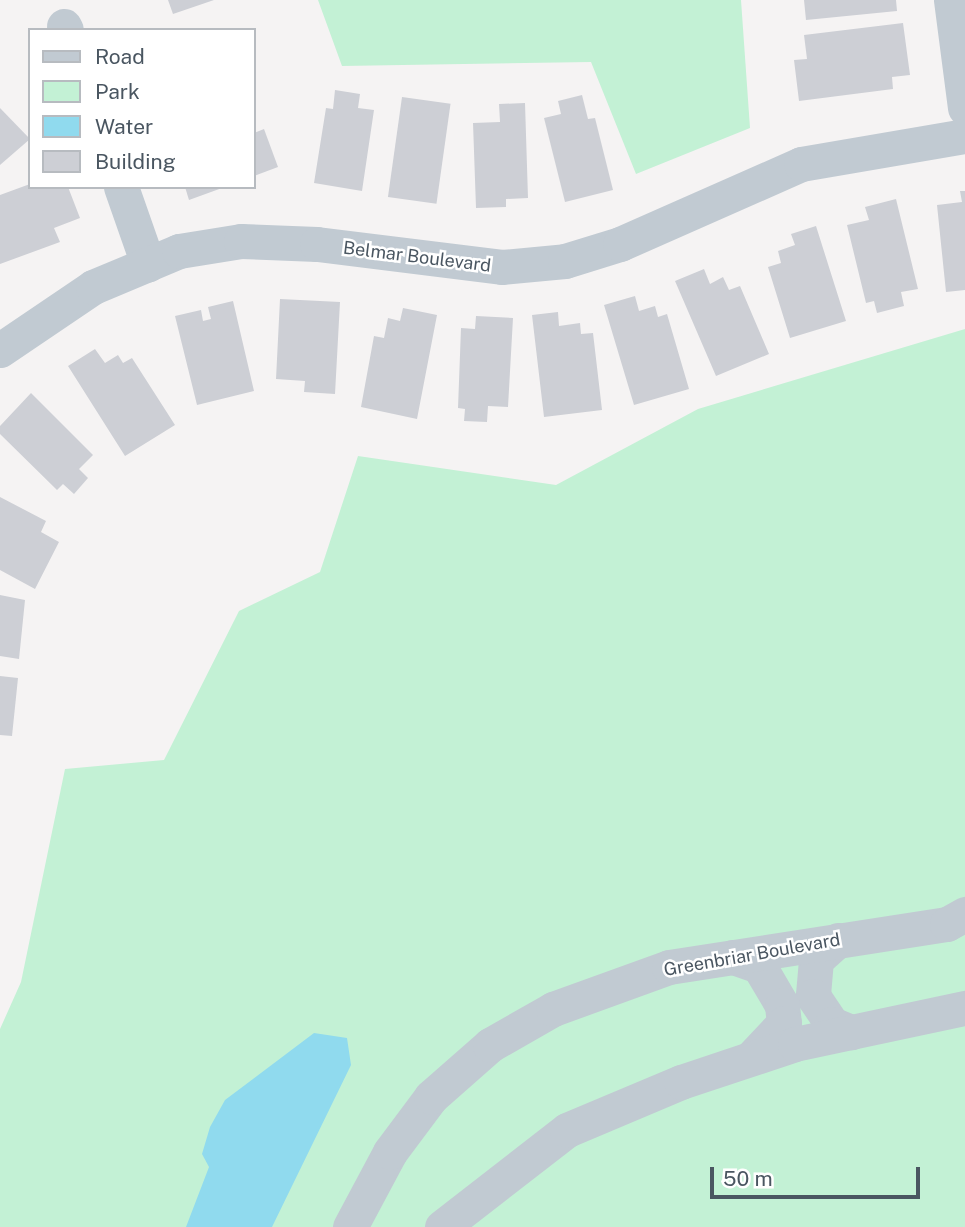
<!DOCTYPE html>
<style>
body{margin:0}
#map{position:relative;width:965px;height:1227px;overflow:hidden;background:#f5f3f3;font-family:"Public Sans",sans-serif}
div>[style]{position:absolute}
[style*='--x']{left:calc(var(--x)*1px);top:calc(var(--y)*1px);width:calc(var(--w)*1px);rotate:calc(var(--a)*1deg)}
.green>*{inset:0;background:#c3f1d5}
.water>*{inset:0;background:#90daee}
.building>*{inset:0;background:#cdcfd5;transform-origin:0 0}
.minor>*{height:35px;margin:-17.5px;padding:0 17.5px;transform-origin:17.5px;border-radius:17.5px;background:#c1cad2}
span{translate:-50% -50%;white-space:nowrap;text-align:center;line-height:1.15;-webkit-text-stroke:5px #fff;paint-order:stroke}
.street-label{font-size:18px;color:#4a5661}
.legend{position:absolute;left:28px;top:28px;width:228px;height:161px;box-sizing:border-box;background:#fff;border:2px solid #b7bbc0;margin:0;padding:9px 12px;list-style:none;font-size:21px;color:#4a5661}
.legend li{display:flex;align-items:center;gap:14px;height:35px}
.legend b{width:35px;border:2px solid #b7bbc0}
.scale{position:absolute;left:710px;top:1167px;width:210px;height:32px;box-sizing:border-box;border:4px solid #4a5661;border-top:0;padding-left:9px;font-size:21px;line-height:24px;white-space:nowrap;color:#4a5661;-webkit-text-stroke:5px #fff;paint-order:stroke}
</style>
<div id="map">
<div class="green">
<div style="clip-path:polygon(318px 0,741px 0,750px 128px,636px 174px,591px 62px,342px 66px)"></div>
<div style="clip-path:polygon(965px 329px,965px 1227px,0 1227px,0 1029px,21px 982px,65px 769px,164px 760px,239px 611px,320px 572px,358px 456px,556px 485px,698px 409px)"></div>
</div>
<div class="water">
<div style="clip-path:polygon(314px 1033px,347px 1038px,351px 1065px,272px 1227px,186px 1227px,209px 1167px,202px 1154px,210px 1127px,225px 1100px)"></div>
</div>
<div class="building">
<div style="clip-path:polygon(168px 0,214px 0,173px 14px)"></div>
<div style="clip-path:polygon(804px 0,896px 0,897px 11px,806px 20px)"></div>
<div style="clip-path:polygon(903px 23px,910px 75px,892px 77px,893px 89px,799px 101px,794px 60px,807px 59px,804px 35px)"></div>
<div style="clip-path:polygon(335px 90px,360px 94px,358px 108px,374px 110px,362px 191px,314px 183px,326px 108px,333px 109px)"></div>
<div style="clip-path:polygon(582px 95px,588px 119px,595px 118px,613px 190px,565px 202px,544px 118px,561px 114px,558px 101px)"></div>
<div style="left:402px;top:97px;width:49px;height:101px;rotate:8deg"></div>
<div style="clip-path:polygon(525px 103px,528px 198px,506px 199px,506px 207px,476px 208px,473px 123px,500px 122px,499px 104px)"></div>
<div style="clip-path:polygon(0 108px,30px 139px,0 165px)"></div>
<div style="clip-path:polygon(264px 129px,278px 167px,254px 176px,254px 133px)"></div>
<div style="clip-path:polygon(30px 184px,68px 187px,80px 218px,54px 228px,60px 242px,0 264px,0 195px)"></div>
<div style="clip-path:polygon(185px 187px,222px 187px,222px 188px,189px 200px)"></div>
<div style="clip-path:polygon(960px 191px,965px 191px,965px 290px,946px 292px,937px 205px,962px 202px)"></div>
<div style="clip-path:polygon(896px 199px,918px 289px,901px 292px,904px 306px,877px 313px,874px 301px,866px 303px,847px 225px,869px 220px,865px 207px)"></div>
<div style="clip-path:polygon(816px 226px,846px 321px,790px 338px,768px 267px,781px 263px,778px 251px,795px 245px,791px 234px)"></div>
<div style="clip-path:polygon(704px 269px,710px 284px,723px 277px,729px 290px,740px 286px,769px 354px,716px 376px,675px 281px)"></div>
<div style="clip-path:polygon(635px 296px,639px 311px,655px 306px,658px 317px,667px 314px,689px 389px,634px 405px,604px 305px)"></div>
<div style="clip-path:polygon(280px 299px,340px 302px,335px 394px,304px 392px,305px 381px,276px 379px)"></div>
<div style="clip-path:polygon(233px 301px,254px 391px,197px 405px,175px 316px,201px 310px,203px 321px,211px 319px,208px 307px)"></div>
<div style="clip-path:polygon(403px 308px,437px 315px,417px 419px,361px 407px,374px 336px,384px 338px,388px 318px,400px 321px)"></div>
<div style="clip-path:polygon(558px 312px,559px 326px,580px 323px,581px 334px,593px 333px,602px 410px,544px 417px,532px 315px)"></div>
<div style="clip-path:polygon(476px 316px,513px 318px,508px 407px,488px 406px,487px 422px,464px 421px,465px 409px,458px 408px,461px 328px,475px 329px)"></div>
<div style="clip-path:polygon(95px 349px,105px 363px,118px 355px,123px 363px,132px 358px,175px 425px,125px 456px,68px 366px)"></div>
<div style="clip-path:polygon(31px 393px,93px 455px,79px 469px,88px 478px,74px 494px,63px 484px,57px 490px,0 434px,0 426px)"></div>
<div style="clip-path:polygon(0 497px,46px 521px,41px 532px,59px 542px,35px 589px,0 570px)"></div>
<div style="clip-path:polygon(0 595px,25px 600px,19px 659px,0 656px)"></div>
<div style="clip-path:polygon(0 676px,18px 678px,12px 736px,0 735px)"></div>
</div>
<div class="minor">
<div style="--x:951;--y:0;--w:109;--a:82.6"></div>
<div style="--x:64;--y:26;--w:4;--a:63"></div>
<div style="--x:121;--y:187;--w:82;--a:70.7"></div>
<div style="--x:0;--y:350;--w:112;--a:-34.1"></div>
<div style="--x:93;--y:287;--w:93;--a:-22.7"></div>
<div style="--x:179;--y:251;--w:63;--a:-9.2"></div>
<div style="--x:241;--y:241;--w:76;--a:2.3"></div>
<div style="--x:317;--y:244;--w:186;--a:7.1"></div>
<div style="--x:502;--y:267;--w:63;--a:-5.4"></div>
<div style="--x:565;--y:261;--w:58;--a:-17.2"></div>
<div style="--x:620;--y:244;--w:198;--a:-23.8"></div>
<div style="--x:801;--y:164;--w:166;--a:-9.7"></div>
<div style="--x:838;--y:940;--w:30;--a:138"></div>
<div style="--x:816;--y:960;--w:36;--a:95"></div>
<div style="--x:813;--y:996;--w:34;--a:56"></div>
<div style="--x:832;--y:1024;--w:21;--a:23"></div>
<div style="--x:733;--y:957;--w:28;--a:19"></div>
<div style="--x:759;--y:966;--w:45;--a:59.5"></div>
<div style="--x:782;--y:1005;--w:18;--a:84"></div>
<div style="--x:784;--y:1023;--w:47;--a:133.3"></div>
<div style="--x:350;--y:1227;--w:85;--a:-61.9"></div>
<div style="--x:390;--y:1152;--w:69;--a:-53.3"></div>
<div style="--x:431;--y:1097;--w:79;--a:-41.4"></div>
<div style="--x:490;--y:1045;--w:73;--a:-29.7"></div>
<div style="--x:553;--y:1009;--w:123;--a:-19.9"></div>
<div style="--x:669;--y:967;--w:281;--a:-8.8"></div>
<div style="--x:947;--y:924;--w:21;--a:-29"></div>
<div style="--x:442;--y:1227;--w:158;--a:-37.8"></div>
<div style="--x:567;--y:1130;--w:124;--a:-22.8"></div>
<div style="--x:681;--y:1082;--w:120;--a:-18.4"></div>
<div style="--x:795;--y:1044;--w:174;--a:-12"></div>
</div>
<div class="street-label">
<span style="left:417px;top:257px;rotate:7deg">Belmar Boulevard</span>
<span style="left:752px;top:955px;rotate:-10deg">Greenbriar Boulevard</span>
</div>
<ul class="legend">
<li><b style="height:9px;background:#c1cad2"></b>Road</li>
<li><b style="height:19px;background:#c3f1d5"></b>Park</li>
<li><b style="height:19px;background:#90daee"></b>Water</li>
<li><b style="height:19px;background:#cdcfd5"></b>Building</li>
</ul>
<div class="scale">50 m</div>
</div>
